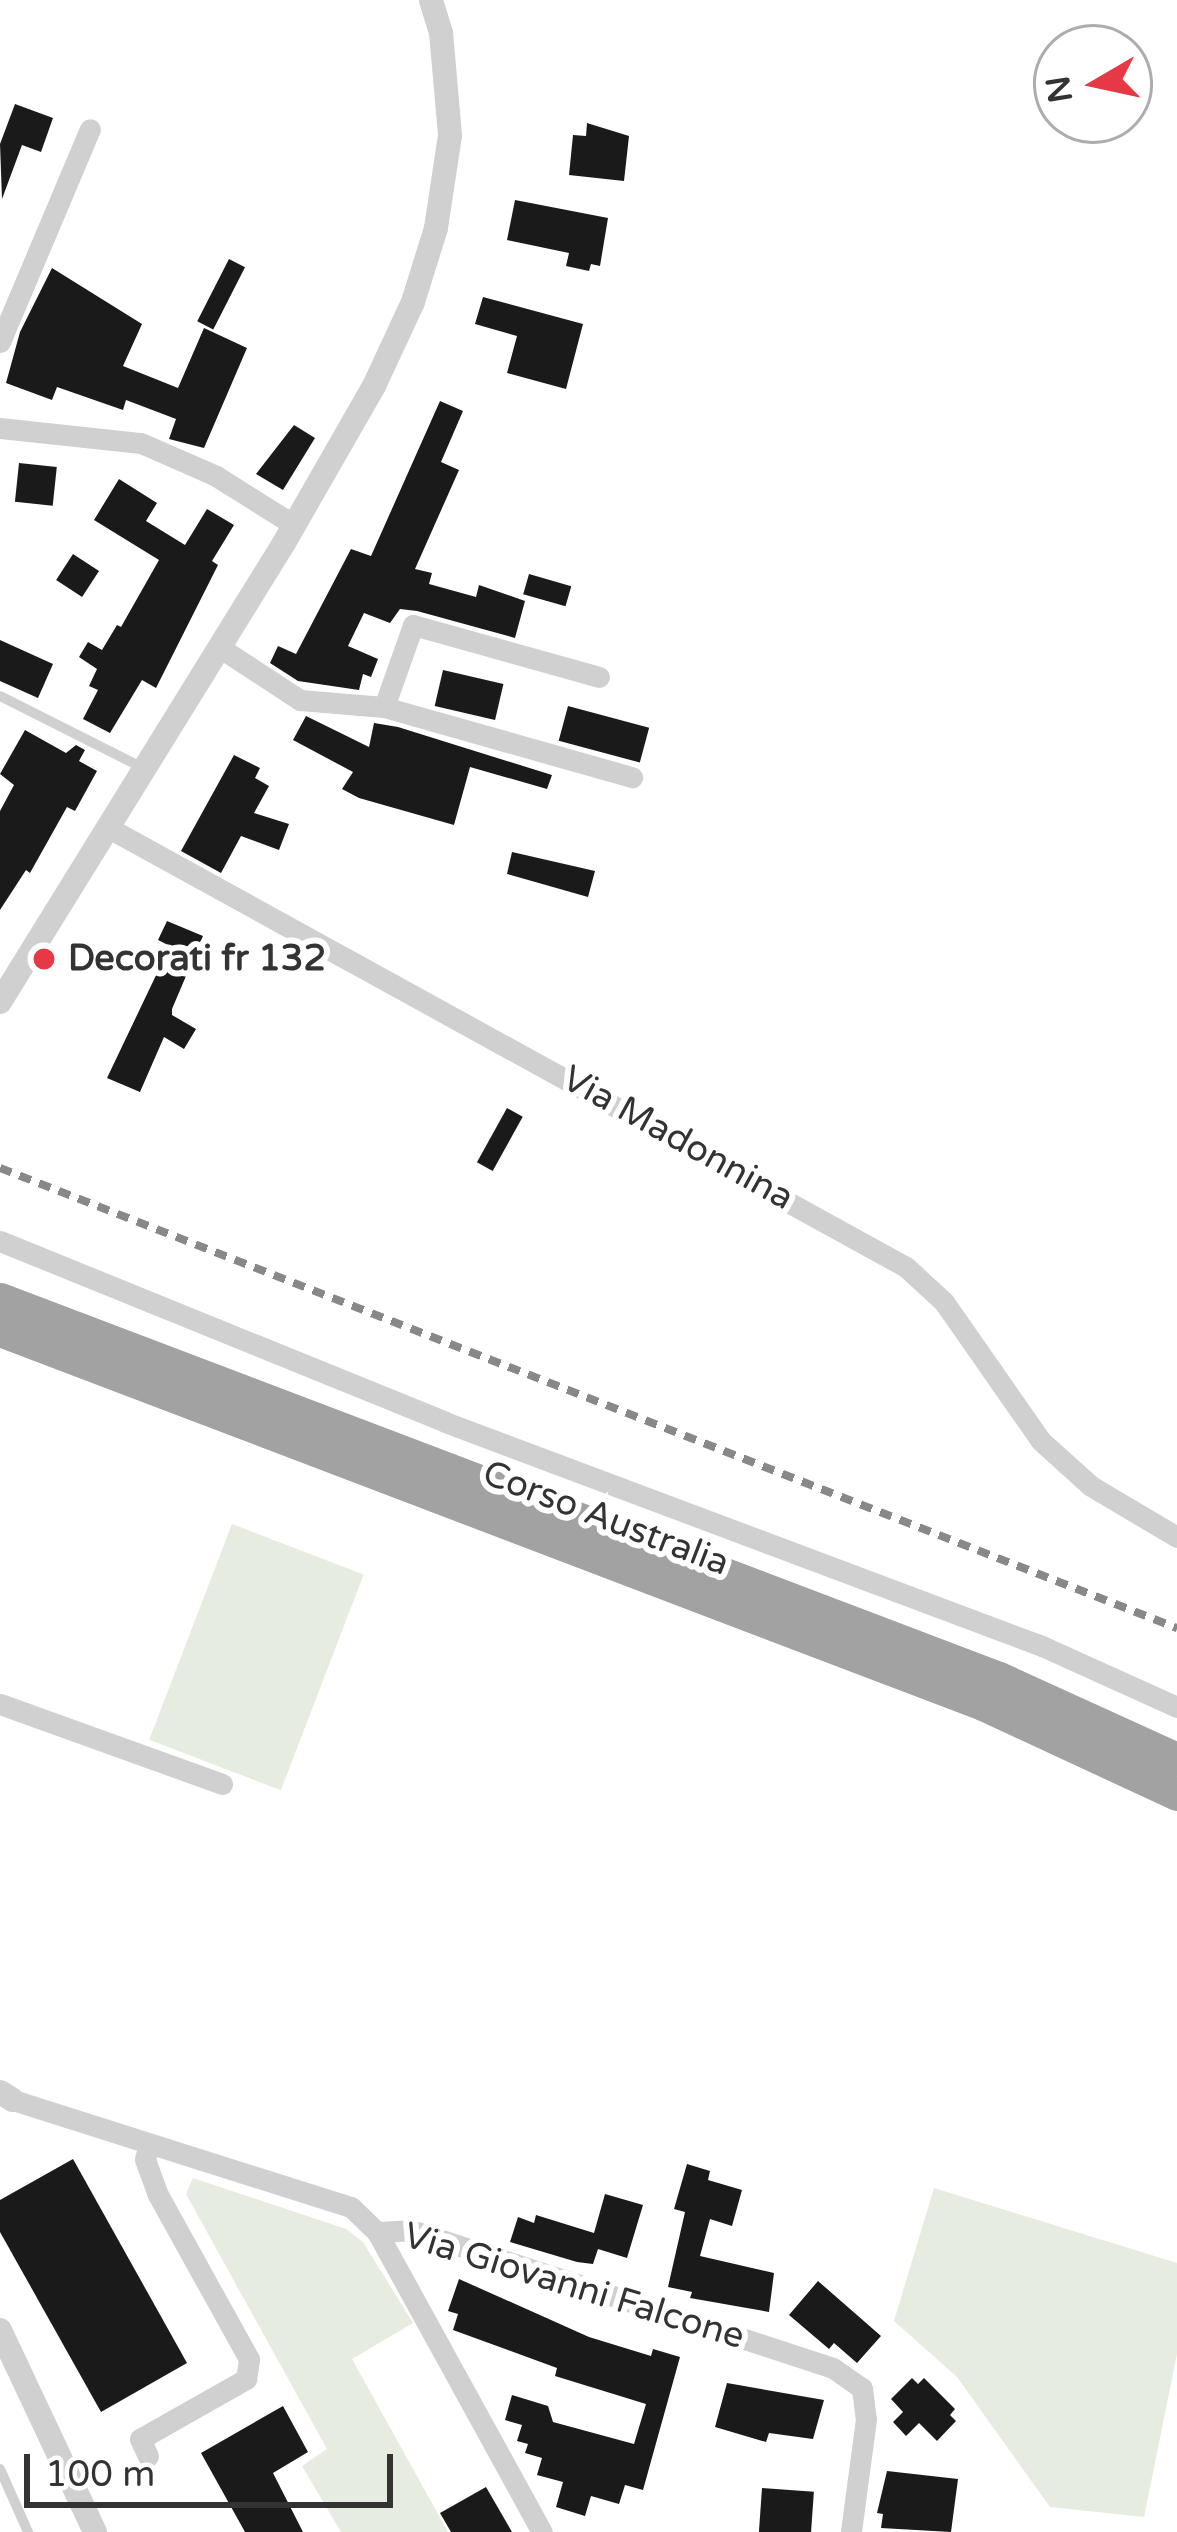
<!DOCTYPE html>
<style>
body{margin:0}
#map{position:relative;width:1177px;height:2532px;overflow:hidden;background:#fff;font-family:"Varela Round",sans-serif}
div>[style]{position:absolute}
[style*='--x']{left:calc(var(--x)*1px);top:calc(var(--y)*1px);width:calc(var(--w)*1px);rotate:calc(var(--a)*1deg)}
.green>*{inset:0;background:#e6ecdf;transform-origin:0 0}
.building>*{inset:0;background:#1a1a1a;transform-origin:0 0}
.service>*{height:10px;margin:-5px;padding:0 5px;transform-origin:5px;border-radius:5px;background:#d0d0d0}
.minor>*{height:21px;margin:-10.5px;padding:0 10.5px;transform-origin:10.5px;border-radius:10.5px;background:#d0d0d0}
.tertiary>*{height:24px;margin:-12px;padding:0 12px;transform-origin:12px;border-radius:12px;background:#d0d0d0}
.trunk>*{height:33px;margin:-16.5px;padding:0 16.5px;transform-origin:16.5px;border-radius:16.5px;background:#a2a2a2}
.rail>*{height:8px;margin-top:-4px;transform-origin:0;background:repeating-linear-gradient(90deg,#888 0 12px,transparent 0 21px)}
.dots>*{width:33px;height:33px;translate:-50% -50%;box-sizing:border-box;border:6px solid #fff;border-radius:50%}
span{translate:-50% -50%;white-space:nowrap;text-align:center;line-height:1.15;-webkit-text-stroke:12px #fff;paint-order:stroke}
.poi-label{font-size:36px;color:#333;font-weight:700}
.left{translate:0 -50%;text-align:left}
.street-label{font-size:36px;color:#333}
.north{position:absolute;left:1033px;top:24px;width:120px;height:120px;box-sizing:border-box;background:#fff;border:3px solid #adadad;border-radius:50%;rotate:261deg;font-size:33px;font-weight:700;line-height:48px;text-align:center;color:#333}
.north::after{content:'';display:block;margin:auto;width:42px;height:54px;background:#e63946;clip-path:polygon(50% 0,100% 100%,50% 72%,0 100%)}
.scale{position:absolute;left:24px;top:2454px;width:369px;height:54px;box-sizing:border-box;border:6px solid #333;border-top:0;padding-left:15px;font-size:36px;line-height:42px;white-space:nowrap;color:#333;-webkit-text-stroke:9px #fff;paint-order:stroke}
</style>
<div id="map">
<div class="green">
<div style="left:232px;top:1524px;width:141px;height:231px;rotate:21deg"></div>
<div style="clip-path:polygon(193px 2178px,346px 2229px,363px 2242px,413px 2323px,352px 2359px,448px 2532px,341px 2532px,302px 2466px,327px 2449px,186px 2194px)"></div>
<div style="clip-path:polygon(934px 2188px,1177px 2263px,1177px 2354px,1144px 2517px,1050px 2507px,957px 2377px,894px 2321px)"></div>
</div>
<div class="building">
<div style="clip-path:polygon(15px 104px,53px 118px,41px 152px,22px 145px,2px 199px,0 144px)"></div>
<div style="clip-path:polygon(587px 123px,629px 136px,624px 181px,569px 175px,573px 135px,586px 136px)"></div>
<div style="clip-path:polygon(515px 200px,608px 218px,600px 266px,591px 264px,589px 271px,566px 266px,569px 253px,507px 240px)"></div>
<div style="left:229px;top:259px;width:18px;height:70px;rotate:27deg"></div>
<div style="clip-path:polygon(52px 268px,142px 324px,123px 366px,178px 388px,204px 328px,247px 348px,204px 448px,169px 439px,176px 419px,126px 400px,123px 410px,57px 387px,52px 400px,6px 383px,20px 332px)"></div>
<div style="clip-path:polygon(483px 297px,583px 324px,566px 389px,507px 373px,517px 336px,475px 324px)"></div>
<div style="clip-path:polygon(440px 401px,463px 411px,441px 462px,459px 470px,415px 569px,432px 573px,429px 584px,476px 597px,479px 585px,525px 601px,515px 638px,417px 611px,400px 609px,390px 623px,364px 613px,348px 646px,378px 659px,371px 677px,363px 674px,359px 690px,298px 681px,270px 663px,278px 646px,296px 654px,351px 549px,371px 556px)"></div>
<div style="clip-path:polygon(294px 425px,315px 438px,283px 490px,256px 474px)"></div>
<div style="left:19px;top:463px;width:38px;height:39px;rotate:6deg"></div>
<div style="clip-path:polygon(119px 479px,157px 503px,146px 521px,185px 545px,207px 509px,234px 525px,212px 561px,218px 565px,156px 688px,142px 680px,110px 733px,83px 719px,98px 690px,89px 686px,97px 669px,79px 657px,88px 642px,102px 650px,117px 625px,121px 627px,159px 560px,94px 520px)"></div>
<div style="left:73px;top:554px;width:31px;height:31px;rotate:33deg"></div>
<div style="left:529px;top:574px;width:44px;height:21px;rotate:16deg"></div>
<div style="clip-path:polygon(0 640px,53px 664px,38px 698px,0 681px)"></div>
<div style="left:443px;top:670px;width:62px;height:37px;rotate:13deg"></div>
<div style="left:568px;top:706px;width:84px;height:36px;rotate:15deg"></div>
<div style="clip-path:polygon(306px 716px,369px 747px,374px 723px,398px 727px,552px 775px,547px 789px,470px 767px,454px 825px,359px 798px,342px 789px,353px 772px,293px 740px)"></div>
<div style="clip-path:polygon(25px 730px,66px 753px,76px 745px,85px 750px,79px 761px,97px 771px,75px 811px,67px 807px,30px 873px,26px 870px,0 910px,0 811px,14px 785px,0 774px)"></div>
<div style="clip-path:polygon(234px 755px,260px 768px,255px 778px,269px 786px,254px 813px,289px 824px,279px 850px,241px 836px,221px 873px,181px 851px)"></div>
<div style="clip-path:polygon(512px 852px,595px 871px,588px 897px,507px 874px)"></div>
<div style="clip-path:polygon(167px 921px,203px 936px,172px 1009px,172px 1015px,196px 1029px,184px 1049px,164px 1037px,140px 1092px,107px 1078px,170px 946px,158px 940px)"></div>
<div style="left:507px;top:1108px;width:18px;height:62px;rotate:29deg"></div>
<div style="clip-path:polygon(73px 2159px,187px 2363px,101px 2412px,0 2232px,0 2200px)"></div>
<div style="clip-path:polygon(687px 2164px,710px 2171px,708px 2180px,742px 2190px,732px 2226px,710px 2219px,700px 2256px,774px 2273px,769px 2312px,690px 2298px,692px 2292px,668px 2287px,685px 2212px,674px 2209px)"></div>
<div style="clip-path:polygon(605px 2194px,643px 2205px,627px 2258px,598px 2249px,593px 2264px,577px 2262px,510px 2242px,518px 2217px,534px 2223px,536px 2215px,594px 2233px)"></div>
<div style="clip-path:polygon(459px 2279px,589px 2337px,651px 2356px,653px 2349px,680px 2357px,643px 2490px,625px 2485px,619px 2504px,591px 2496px,585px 2516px,556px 2507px,563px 2482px,537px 2475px,542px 2458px,525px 2453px,528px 2444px,517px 2441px,522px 2425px,505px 2420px,512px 2395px,548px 2406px,553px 2422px,634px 2444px,646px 2404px,555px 2376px,557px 2368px,453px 2330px,458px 2314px,448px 2311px)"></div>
<div style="clip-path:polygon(818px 2281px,881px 2336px,857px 2363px,834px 2343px,829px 2349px,789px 2315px)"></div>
<div style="clip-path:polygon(912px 2378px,918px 2384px,924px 2378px,955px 2409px,950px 2415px,956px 2421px,937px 2441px,919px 2423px,906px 2436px,893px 2422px,903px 2412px,891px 2399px)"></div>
<div style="clip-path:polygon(727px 2383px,824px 2400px,813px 2439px,769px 2433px,766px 2442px,715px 2427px)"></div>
<div style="clip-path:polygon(283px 2406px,308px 2452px,273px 2473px,303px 2532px,245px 2532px,201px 2453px)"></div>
<div style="clip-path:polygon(887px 2471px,958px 2479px,951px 2532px,881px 2528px,883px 2514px,877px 2513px)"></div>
<div style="clip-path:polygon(486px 2487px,512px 2532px,451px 2532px,440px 2513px)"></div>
<div style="left:762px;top:2488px;width:52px;height:44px;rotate:4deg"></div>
</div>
<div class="service">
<div style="--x:0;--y:696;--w:160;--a:26.7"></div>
<div style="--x:0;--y:2469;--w:69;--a:66"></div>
</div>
<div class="minor">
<div style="--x:0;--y:342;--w:231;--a:-67.1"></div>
<div style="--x:0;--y:428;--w:142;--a:6.1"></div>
<div style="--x:141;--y:443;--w:82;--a:23.7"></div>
<div style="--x:216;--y:476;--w:92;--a:32.1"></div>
<div style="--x:219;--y:647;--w:97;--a:33.2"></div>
<div style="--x:300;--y:700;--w:84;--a:4.8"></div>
<div style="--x:384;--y:707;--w:258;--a:15.8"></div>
<div style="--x:384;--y:707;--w:87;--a:-70.5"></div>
<div style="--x:413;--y:625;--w:193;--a:15.6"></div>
<div style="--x:107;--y:827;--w:912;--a:28.84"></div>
<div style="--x:906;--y:1267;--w:52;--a:42.6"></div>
<div style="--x:944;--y:1302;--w:169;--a:55.1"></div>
<div style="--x:1041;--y:1441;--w:67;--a:42"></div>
<div style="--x:1091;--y:1486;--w:100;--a:30.7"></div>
<div style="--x:0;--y:1241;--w:480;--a:22.1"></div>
<div style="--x:445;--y:1422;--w:638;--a:20.57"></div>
<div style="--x:1042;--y:1646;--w:148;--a:24.3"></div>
<div style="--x:0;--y:1704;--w:236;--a:19.8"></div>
<div style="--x:13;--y:2100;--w:355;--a:17.6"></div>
<div style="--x:351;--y:2207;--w:36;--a:44"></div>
<div style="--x:377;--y:2232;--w:34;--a:-3"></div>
<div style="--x:411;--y:2230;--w:444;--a:18.1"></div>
<div style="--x:833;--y:2368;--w:35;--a:35"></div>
<div style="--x:862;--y:2388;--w:31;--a:83"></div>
<div style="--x:866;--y:2419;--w:114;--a:97.6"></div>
<div style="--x:377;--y:2232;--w:342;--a:61.2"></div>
<div style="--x:148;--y:2456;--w:19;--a:-115"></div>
<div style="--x:140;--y:2439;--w:122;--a:-29.5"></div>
<div style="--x:246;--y:2379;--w:20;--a:-81"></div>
<div style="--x:249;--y:2359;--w:188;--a:-119"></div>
<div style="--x:158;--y:2195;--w:38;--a:-110"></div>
<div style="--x:145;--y:2159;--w:16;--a:-75"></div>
</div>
<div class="tertiary">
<div style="--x:0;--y:1002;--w:540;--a:-58.25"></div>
<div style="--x:284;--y:543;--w:181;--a:-60.2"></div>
<div style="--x:374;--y:386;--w:93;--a:-65.1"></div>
<div style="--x:413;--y:302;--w:77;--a:-72.7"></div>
<div style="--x:436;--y:228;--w:94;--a:-81.4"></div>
<div style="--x:450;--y:135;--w:102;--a:-95"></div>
<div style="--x:441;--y:33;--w:34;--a:-107"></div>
<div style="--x:0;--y:2092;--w:15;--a:32"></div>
<div style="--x:0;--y:2330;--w:223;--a:64.8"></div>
</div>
<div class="trunk">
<div style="--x:0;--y:1299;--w:1068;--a:20.78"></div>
<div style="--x:999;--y:1678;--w:196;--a:24.5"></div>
<div style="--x:0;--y:1330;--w:1052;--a:20.83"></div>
<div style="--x:983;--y:1704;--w:214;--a:24.9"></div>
</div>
<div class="rail">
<div style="--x:0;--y:1168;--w:1264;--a:21.35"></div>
</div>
<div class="dots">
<div style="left:44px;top:959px;background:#e63946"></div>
</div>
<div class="poi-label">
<span class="left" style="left:68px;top:959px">Decorati fr 132</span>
</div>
<div class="street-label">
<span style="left:678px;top:1138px;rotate:29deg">Via Madonnina</span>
<span style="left:606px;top:1518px;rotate:21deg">Corso Australia</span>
<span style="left:574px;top:2286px;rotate:17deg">Via Giovanni Falcone</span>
</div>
<div class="north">N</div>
<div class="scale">100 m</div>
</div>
